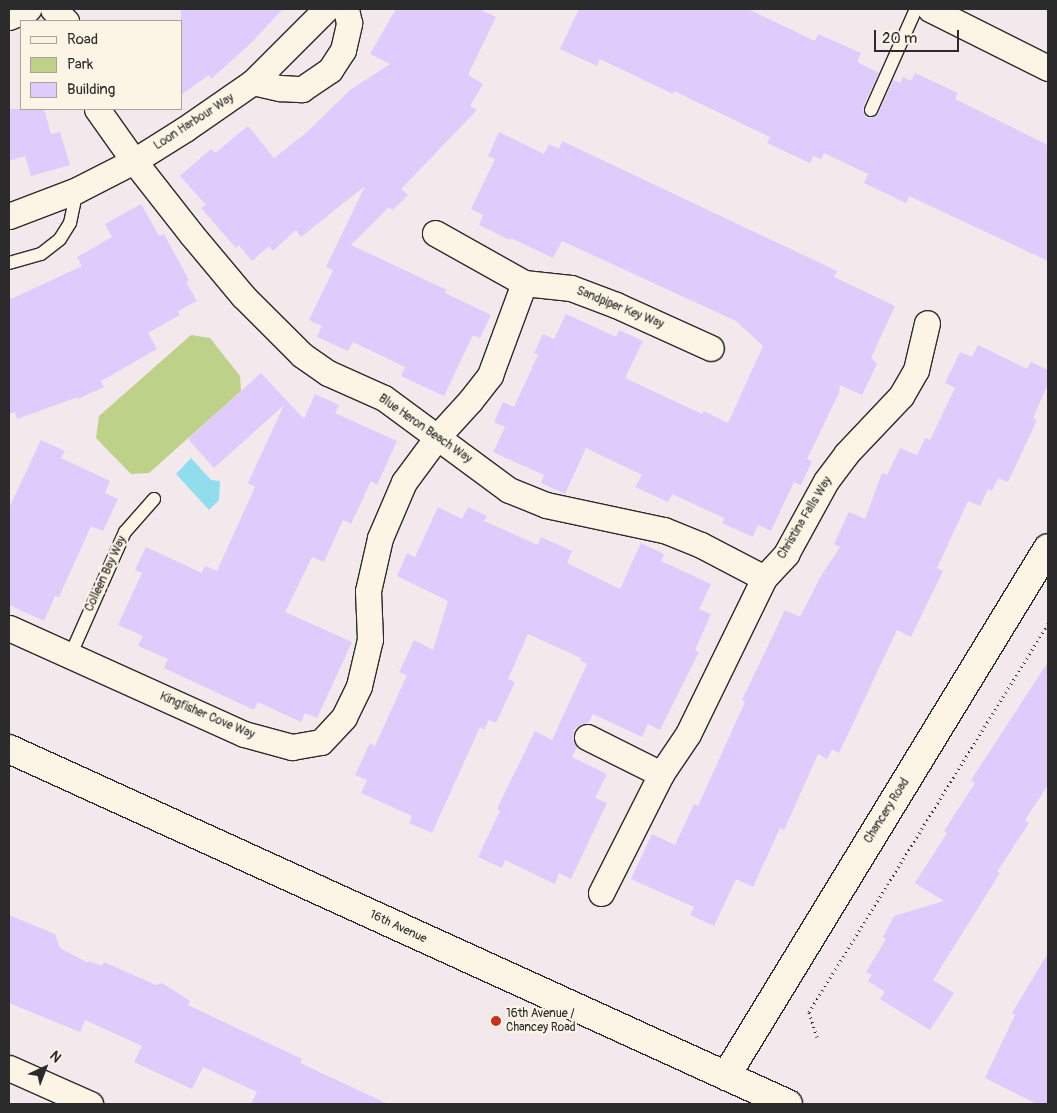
<!DOCTYPE html>
<style>
body{margin:0}
#map{position:relative;width:1057px;height:1113px;overflow:hidden;background:#f3e8ec;font-family:Pangolin,sans-serif}
div>[style]{position:absolute}
[style*='--x']{left:calc(var(--x)*1px);top:calc(var(--y)*1px);width:calc(var(--w)*1px);rotate:calc(var(--a)*1deg)}
.green>*{inset:0;background:#bdd288}
.water>*{inset:0;background:#90deed}
.building>*{inset:0;background:#dfcbfc}
.path>*{height:3px;margin-top:-1.5px;transform-origin:0;background:repeating-linear-gradient(90deg,#2b2b2b 0 1px,transparent 0 5px)}
.roads{filter:drop-shadow(1px 0 #2b2b2b) drop-shadow(-1px 0 #2b2b2b) drop-shadow(0 1px #2b2b2b) drop-shadow(0 -1px #2b2b2b)}
.service>*{height:12px;margin:-6px;padding:0 6px;transform-origin:6px;border-radius:6px;background:#fcf5e5}
.minor>*{height:25px;margin:-12.5px;padding:0 12.5px;transform-origin:12.5px;border-radius:12.5px;background:#fcf5e5}
.tertiary>*{height:28px;margin:-14px;padding:0 14px;transform-origin:14px;border-radius:14px;background:#fcf5e5}
.secondary>*{height:28px;margin:-14px;padding:0 14px;transform-origin:14px;border-radius:14px;background:#fcf5e5}
.dots>*{width:14px;height:14px;translate:-50% -50%;box-sizing:border-box;border:2px solid #fcf5e5;border-radius:50%}
span{translate:-50% -50%;white-space:nowrap;text-align:center;line-height:1.15;-webkit-text-stroke:4.5px #fcf5e5;paint-order:stroke}
.street-label{font-size:12px;color:#2b2b2b}
.poi-label{font-size:12px;color:#2b2b2b}
.left{translate:0 -50%;text-align:left}
.frame{position:absolute;inset:0;border:10px solid #2b2b2b;pointer-events:none}
.legend{position:absolute;left:20px;top:20px;width:162px;height:90px;box-sizing:border-box;background:#fcf5e5;border:1px solid #a8a49b;margin:0;padding:6px 9px;list-style:none;font-size:15px;color:#2b2b2b}
.legend li{display:flex;align-items:center;gap:10px;height:25px}
.legend b{width:25px;border:1px solid #a8a49b}
.north{position:absolute;left:20px;top:1043px;width:50px;height:50px;-webkit-text-stroke:4px #fcf5e5;paint-order:stroke;rotate:43deg;font-size:14px;font-weight:700;line-height:20px;text-align:center;color:#2b2b2b}
.north::after{content:'';display:block;margin:auto;width:18px;height:22px;background:#2b2b2b;clip-path:polygon(50% 0,100% 100%,50% 72%,0 100%)}
.scale{position:absolute;left:874px;top:30px;width:85px;height:22px;box-sizing:border-box;border:2px solid #2b2b2b;border-top:0;padding-left:6px;font-size:15px;line-height:18px;white-space:nowrap;color:#2b2b2b;-webkit-text-stroke:4px #fcf5e5;paint-order:stroke}
</style>
<div id="map">
<div class="green">
<div style="clip-path:polygon(191px 335px,210px 338px,240px 376px,241px 391px,149px 473px,131px 474px,96px 438px,99px 416px)"></div>
</div>
<div class="water">
<div style="clip-path:polygon(191px 458px,211px 480px,220px 481px,219px 500px,209px 510px,176px 474px)"></div>
</div>
<div class="building">
<div style="clip-path:polygon(181px 9px,283px 9px,249px 45px,211px 79px,209px 75px,181px 95px)"></div>
<div style="clip-path:polygon(396px 9px,479px 9px,496px 17px,468px 75px,483px 84px,470px 106px,477px 110px,401px 189px,408px 195px,393px 210px,389px 207px,351px 245px,447px 290px,445px 293px,491px 315px,480px 338px,473px 335px,444px 396px,401px 376px,405px 367px,353px 342px,348px 351px,317px 337px,322px 326px,309px 320px,333px 270px,326px 267px,365px 186px,301px 237px,296px 230px,273px 251px,269px 246px,252px 261px,239px 245px,236px 248px,201px 208px,206px 205px,180px 176px,211px 149px,215px 153px,248px 126px,274px 158px,306px 133px,350px 90px,390px 64px,370px 54px)"></div>
<div style="clip-path:polygon(579px 9px,748px 9px,815px 41px,818px 34px,861px 53px,857px 62px,879px 73px,863px 107px,864px 114px,868px 118px,875px 117px,878px 114px,893px 80px,900px 83px,903px 77px,911px 81px,915px 73px,958px 93px,955px 99px,1048px 145px,1048px 261px,909px 196px,906px 203px,864px 183px,868px 174px,824px 153px,821px 159px,813px 156px,810px 163px,767px 143px,770px 137px,674px 91px,673px 94px,600px 59px,597px 66px,560px 49px)"></div>
<div style="clip-path:polygon(9px 109px,44px 109px,51px 134px,60px 132px,70px 165px,31px 176px,25px 156px,9px 161px)"></div>
<div style="clip-path:polygon(499px 132px,544px 154px,549px 144px,559px 149px,562px 141px,837px 271px,834px 277px,895px 306px,871px 358px,877px 364px,862px 395px,840px 385px,839px 393px,807px 459px,812px 461px,801px 485px,794px 482px,771px 531px,758px 525px,753px 537px,722px 523px,724px 518px,672px 494px,668px 502px,635px 487px,642px 475px,586px 448px,565px 494px,541px 483px,544px 475px,493px 452px,505px 427px,494px 422px,503px 402px,514px 407px,538px 355px,534px 353px,543px 334px,554px 339px,566px 314px,616px 337px,619px 330px,643px 341px,625px 378px,702px 414px,704px 411px,728px 423px,763px 346px,736px 321px,562px 241px,553px 258px,511px 238px,510px 240px,479px 225px,483px 215px,471px 209px,495px 159px,488px 156px)"></div>
<div style="clip-path:polygon(141px 204px,159px 236px,164px 234px,189px 280px,186px 282px,197px 301px,178px 311px,180px 315px,148px 333px,157px 349px,101px 381px,104px 387px,78px 399px,78px 397px,17px 419px,15px 412px,9px 414px,9px 300px,82px 266px,77px 257px,112px 237px,105px 224px)"></div>
<div style="clip-path:polygon(978px 345px,1027px 369px,1031px 362px,1048px 370px,1048px 384px,1033px 418px,1037px 420px,1008px 482px,998px 478px,992px 491px,988px 489px,980px 506px,968px 501px,937px 568px,943px 571px,911px 637px,897px 630px,839px 753px,832px 749px,827px 759px,818px 754px,784px 830px,780px 828px,753px 887px,736px 879px,714px 926px,690px 915px,694px 907px,631px 879px,652px 834px,675px 845px,694px 804px,698px 806px,745px 702px,742px 700px,785px 610px,800px 617px,821px 576px,840px 547px,834px 544px,849px 512px,865px 519px,882px 473px,887px 475px,900px 448px,917px 455px,925px 438px,930px 440px,955px 388px,945px 383px,960px 352px,972px 357px)"></div>
<div style="clip-path:polygon(261px 373px,304px 419px,315px 394px,339px 405px,335px 413px,397px 441px,377px 485px,371px 481px,351px 524px,343px 520px,324px 562px,312px 557px,285px 612px,352px 642px,317px 718px,305px 713px,301px 722px,258px 702px,254px 710px,164px 668px,168px 659px,138px 646px,143px 636px,118px 625px,142px 573px,135px 570px,146px 547px,202px 573px,205px 566px,217px 571px,255px 487px,248px 483px,284px 405px,214px 468px,188px 439px)"></div>
<div style="clip-path:polygon(41px 440px,65px 451px,61px 458px,110px 481px,105px 493px,118px 499px,103px 531px,91px 526px,59px 597px,55px 596px,44px 621px,9px 605px,9px 508px)"></div>
<div style="clip-path:polygon(438px 507px,462px 519px,468px 507px,487px 516px,484px 521px,538px 545px,541px 537px,572px 551px,567px 563px,620px 589px,641px 543px,664px 554px,661px 561px,711px 584px,699px 609px,711px 614px,695px 650px,699px 652px,660px 730px,648px 724px,642px 737px,593px 714px,588px 723px,580px 725px,574px 730px,573px 738px,577px 747px,572px 757px,607px 774px,595px 798px,607px 803px,571px 879px,559px 873px,555px 884px,505px 860px,502px 868px,478px 857px,500px 811px,497px 809px,535px 731px,552px 740px,587px 664px,580px 660px,581px 658px,528px 634px,508px 679px,515px 682px,496px 723px,489px 720px,484px 730px,480px 727px,432px 833px,409px 823px,412px 816px,361px 793px,367px 780px,355px 775px,370px 743px,375px 746px,407px 675px,399px 672px,414px 640px,433px 650px,448px 601px,397px 576px,407px 553px,415px 557px)"></div>
<div style="clip-path:polygon(1048px 662px,1048px 785px,1025px 820px,1029px 823px,997px 872px,1000px 873px,933px 980px,954px 993px,930px 1030px,880px 999px,885px 992px,868px 981px,872px 975px,866px 972px,886px 939px,883px 937px,894px 916px,944px 901px,915px 883px,947px 833px,944px 831px,975px 783px,971px 780px)"></div>
<div style="clip-path:polygon(9px 915px,55px 934px,60px 948px,88px 963px,89px 961px,102px 966px,104px 962px,156px 985px,162px 983px,190px 1001px,188px 1005px,302px 1059px,300px 1063px,388px 1104px,251px 1104px,257px 1092px,203px 1067px,192px 1089px,134px 1062px,142px 1046px,85px 1020px,80px 1032px,9px 1003px)"></div>
<div style="clip-path:polygon(1048px 953px,1048px 1104px,1037px 1104px,985px 1078px,1015px 1015px,1012px 1013px)"></div>
</div>
<div class="path">
<div style="--x:817;--y:1037;--w:26;--a:-108"></div>
<div style="--x:809;--y:1012;--w:456;--a:-58.4"></div>
</div>
<div class="roads">
<div class="service">
<div style="--x:871;--y:110;--w:111;--a:-66"></div>
<div style="--x:9;--y:263;--w:33;--a:-16"></div>
<div style="--x:41;--y:254;--w:24;--a:-38"></div>
<div style="--x:60;--y:239;--w:19;--a:-58"></div>
<div style="--x:70;--y:223;--w:34;--a:-78"></div>
<div style="--x:70;--y:656;--w:136;--a:-66.1"></div>
<div style="--x:125;--y:532;--w:44;--a:-48.7"></div>
</div>
<div class="minor">
<div style="--x:53;--y:9;--w:18;--a:43"></div>
<div style="--x:930;--y:9;--w:132;--a:26.6"></div>
<div style="--x:9;--y:17;--w:21;--a:-23"></div>
<div style="--x:253;--y:82;--w:28;--a:13"></div>
<div style="--x:280;--y:88;--w:22;--a:3"></div>
<div style="--x:302;--y:89;--w:34;--a:-34"></div>
<div style="--x:330;--y:70;--w:24;--a:-57"></div>
<div style="--x:343;--y:50;--w:28;--a:-77"></div>
<div style="--x:349;--y:23;--w:14;--a:-102"></div>
<div style="--x:97;--y:109;--w:64;--a:54.6"></div>
<div style="--x:134;--y:161;--w:94;--a:51.9"></div>
<div style="--x:192;--y:235;--w:80;--a:50.1"></div>
<div style="--x:243;--y:296;--w:83;--a:45"></div>
<div style="--x:302;--y:355;--w:32;--a:35"></div>
<div style="--x:328;--y:373;--w:61;--a:24.1"></div>
<div style="--x:384;--y:398;--w:155;--a:36.4"></div>
<div style="--x:509;--y:490;--w:40;--a:22"></div>
<div style="--x:546;--y:505;--w:121;--a:12"></div>
<div style="--x:664;--y:530;--w:40;--a:22"></div>
<div style="--x:701;--y:545;--w:71;--a:27.6"></div>
<div style="--x:9;--y:216;--w:73;--a:-20.9"></div>
<div style="--x:77;--y:190;--w:64;--a:-27"></div>
<div style="--x:134;--y:161;--w:60;--a:-32.1"></div>
<div style="--x:185;--y:129;--w:83;--a:-34.7"></div>
<div style="--x:253;--y:82;--w:103;--a:-45"></div>
<div style="--x:435;--y:233;--w:102;--a:29.3"></div>
<div style="--x:524;--y:283;--w:47;--a:6.1"></div>
<div style="--x:571;--y:288;--w:48;--a:20.7"></div>
<div style="--x:616;--y:305;--w:104;--a:24.4"></div>
<div style="--x:9;--y:628;--w:258;--a:24.3"></div>
<div style="--x:244;--y:734;--w:50;--a:15.2"></div>
<div style="--x:292;--y:747;--w:29;--a:-10"></div>
<div style="--x:321;--y:742;--w:34;--a:-47"></div>
<div style="--x:344;--y:717;--w:34;--a:-64"></div>
<div style="--x:359;--y:686;--w:48;--a:-76.8"></div>
<div style="--x:370;--y:639;--w:48;--a:-92.4"></div>
<div style="--x:368;--y:591;--w:54;--a:-77.2"></div>
<div style="--x:380;--y:538;--w:61;--a:-66.8"></div>
<div style="--x:404;--y:482;--w:57;--a:-53.5"></div>
<div style="--x:438;--y:436;--w:47;--a:-47.6"></div>
<div style="--x:470;--y:401;--w:33;--a:-52"></div>
<div style="--x:490;--y:375;--w:98;--a:-69.7"></div>
<div style="--x:587;--y:737;--w:83;--a:26.6"></div>
<div style="--x:601;--y:893;--w:133;--a:-63.2"></div>
<div style="--x:661;--y:774;--w:48;--a:-56"></div>
<div style="--x:688;--y:734;--w:174;--a:-64"></div>
<div style="--x:764;--y:578;--w:33;--a:-47"></div>
<div style="--x:786;--y:554;--w:83;--a:-61.3"></div>
<div style="--x:826;--y:481;--w:34;--a:-53"></div>
<div style="--x:846;--y:454;--w:80;--a:-46.5"></div>
<div style="--x:901;--y:396;--w:30;--a:-60"></div>
<div style="--x:916;--y:370;--w:48;--a:-76.8"></div>
<div style="--x:9;--y:1068;--w:89;--a:24"></div>
</div>
<div class="tertiary">
<div style="--x:726;--y:1076;--w:618;--a:-58.62"></div>
</div>
<div class="secondary">
<div style="--x:9;--y:749;--w:856;--a:24.5"></div>
</div>
</div>
<div class="dots">
<div style="left:496px;top:1021px;background:#c8321e"></div>
</div>
<div class="street-label">
<span style="left:194px;top:122px;rotate:-33deg">Loon Harbour Way</span>
<span style="left:620px;top:308px;rotate:22deg">Sandpiper Key Way</span>
<span style="left:425px;top:429px;rotate:35deg">Blue Heron Beach Way</span>
<span style="left:805px;top:518px;rotate:-59deg">Christina Falls Way</span>
<span style="left:106px;top:574px;rotate:-65deg">Colleen Bay Way</span>
<span style="left:207px;top:716px;rotate:23deg">Kingfisher Cove Way</span>
<span style="left:887px;top:811px;rotate:-58deg">Chancery Road</span>
<span style="left:398px;top:927px;rotate:25deg">16th Avenue</span>
</div>
<div class="poi-label">
<span class="left" style="left:506px;top:1021px">16th Avenue /<br>Chancey Road</span>
</div>
<div class="frame"></div>
<ul class="legend">
<li><b style="height:6px;background:#fcf5e5"></b>Road</li>
<li><b style="height:14px;background:#bdd288"></b>Park</li>
<li><b style="height:14px;background:#dfcbfc"></b>Building</li>
</ul>
<div class="north">N</div>
<div class="scale">20 m</div>
</div>
